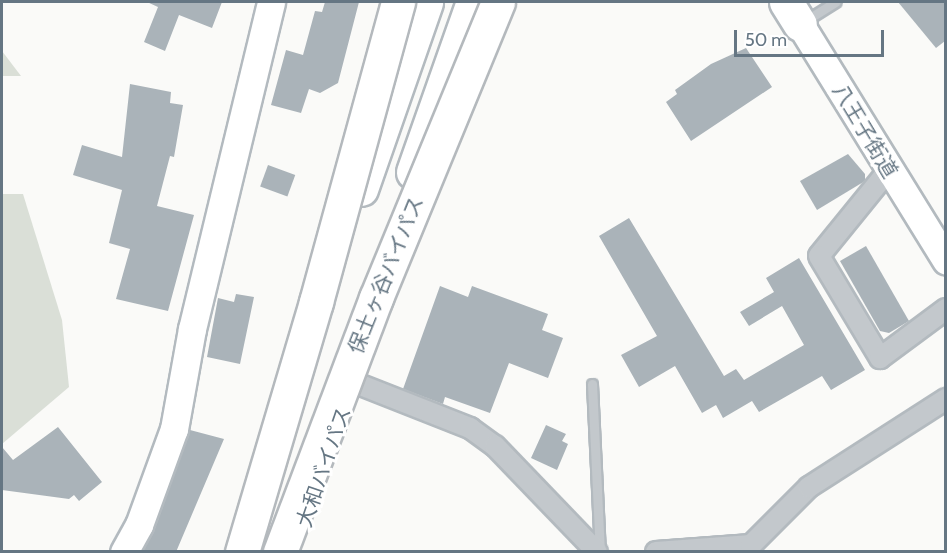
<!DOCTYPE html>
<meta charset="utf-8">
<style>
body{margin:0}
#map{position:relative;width:947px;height:553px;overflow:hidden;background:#fafaf8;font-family:Cabin,"Noto Sans JP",sans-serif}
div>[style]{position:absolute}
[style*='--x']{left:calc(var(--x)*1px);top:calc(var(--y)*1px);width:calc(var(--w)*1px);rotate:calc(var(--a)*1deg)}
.green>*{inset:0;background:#dadfd7}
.building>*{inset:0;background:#aab3b9;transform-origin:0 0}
.roads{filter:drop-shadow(2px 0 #b3babf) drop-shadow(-2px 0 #b3babf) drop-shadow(0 2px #b3babf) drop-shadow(0 -2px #b3babf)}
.lane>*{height:9px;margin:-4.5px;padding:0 4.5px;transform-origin:4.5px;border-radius:4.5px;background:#c3c8cc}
.street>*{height:20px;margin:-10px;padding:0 10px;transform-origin:10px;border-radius:10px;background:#c3c8cc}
.secondary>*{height:27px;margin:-13.5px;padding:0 13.5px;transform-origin:13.5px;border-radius:13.5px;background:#fff}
.highway>*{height:33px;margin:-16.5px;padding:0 16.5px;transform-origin:16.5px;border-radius:16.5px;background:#fff}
.bridges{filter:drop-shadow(2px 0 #b4b9bd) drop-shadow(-2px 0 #b4b9bd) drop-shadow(0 2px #b4b9bd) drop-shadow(0 -2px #b4b9bd)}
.highway-bridge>*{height:33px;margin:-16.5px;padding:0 16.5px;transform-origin:16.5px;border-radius:16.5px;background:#fff}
span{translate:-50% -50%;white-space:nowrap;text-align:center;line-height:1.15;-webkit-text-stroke:6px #fff;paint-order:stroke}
.street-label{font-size:21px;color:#657683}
.frame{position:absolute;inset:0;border:3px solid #657683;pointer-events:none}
.scale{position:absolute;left:734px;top:30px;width:150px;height:27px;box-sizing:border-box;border:3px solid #657683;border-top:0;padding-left:8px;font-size:18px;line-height:21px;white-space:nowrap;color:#657683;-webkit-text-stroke:4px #fff;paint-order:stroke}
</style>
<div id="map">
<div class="green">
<div style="clip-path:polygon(2px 51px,21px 76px,2px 76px)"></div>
<div style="clip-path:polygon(2px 194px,23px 194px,62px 320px,69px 387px,2px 444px)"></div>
</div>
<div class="building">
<div style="clip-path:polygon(147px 2px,222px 2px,212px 28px,179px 15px,165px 51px,144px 42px,158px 7px)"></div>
<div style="clip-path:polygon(325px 2px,359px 2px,338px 83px,320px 93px,309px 89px,301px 113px,271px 105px,286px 50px,303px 55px,315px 11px,322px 12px)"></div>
<div style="clip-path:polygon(898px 2px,945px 2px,945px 41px,936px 48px)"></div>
<div style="clip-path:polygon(746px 48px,772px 87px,691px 141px,666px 102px,677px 94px,675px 90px,711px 64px)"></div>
<div style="clip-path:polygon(130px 84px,171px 92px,170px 103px,183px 105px,174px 157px,170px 156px,157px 206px,194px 215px,168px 311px,116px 299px,130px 249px,109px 243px,122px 190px,73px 175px,82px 145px,122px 157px)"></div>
<div style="clip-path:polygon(848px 154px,865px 174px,865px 181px,817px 210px,800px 181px)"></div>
<div style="left:268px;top:165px;width:29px;height:23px;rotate:20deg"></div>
<div style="clip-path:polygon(629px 218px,724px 376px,736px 369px,744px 380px,804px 345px,782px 306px,749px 326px,740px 312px,774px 292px,766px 278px,799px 258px,865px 370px,831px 390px,822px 376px,759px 412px,752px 401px,723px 418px,716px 405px,702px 413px,675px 366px,639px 387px,621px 355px,657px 336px,599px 236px)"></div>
<div style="clip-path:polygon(866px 246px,909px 321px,889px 333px,880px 331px,840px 261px)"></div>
<div style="clip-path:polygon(440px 286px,468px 297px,472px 286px,548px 314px,542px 330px,563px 338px,548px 378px,509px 363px,490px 413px,445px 397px,443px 404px,403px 389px)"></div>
<div style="clip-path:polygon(236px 294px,254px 297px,240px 364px,207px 357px,218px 298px,234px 302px)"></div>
<div style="clip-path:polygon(546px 425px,566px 434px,562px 441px,568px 444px,557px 470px,531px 458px)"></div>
<div style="clip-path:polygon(58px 427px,102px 482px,79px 501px,74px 495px,69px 499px,2px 490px,2px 447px,13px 460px)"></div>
<div style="clip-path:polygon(190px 430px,224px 439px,176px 552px,142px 552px,154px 531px)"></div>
</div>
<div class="roads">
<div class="lane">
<div style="--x:805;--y:21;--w:36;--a:-32"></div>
<div style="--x:592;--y:384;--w:168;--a:87.3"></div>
</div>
<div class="street">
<div style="--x:888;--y:171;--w:109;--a:129.1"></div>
<div style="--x:819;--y:256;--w:119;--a:59.1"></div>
<div style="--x:880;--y:358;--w:82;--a:-36.6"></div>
<div style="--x:353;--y:382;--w:126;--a:21.5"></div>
<div style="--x:470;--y:428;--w:31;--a:36"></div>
<div style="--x:495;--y:446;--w:147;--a:46.1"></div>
<div style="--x:656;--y:552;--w:95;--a:-4.2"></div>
<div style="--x:751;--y:545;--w:82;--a:-45"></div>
<div style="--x:809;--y:487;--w:163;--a:-32.7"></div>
</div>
<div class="secondary">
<div style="--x:800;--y:24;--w:278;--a:58.3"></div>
<div style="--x:124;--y:552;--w:31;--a:-61"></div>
<div style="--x:139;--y:525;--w:102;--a:-70"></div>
<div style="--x:174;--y:429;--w:102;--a:-79.8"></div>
<div style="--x:192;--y:329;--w:336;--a:-76.4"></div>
</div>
<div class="highway">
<div style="--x:786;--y:2;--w:26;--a:58"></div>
<div style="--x:413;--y:172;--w:180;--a:-70.6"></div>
<div style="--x:361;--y:189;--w:198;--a:-70.8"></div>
</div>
</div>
<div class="bridges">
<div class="highway-bridge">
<div style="--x:242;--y:552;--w:261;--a:-73.5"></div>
<div style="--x:316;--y:302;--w:311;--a:-74.7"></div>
<div style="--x:280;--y:552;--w:272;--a:-69.3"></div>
<div style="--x:376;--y:298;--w:320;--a:-67.6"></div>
</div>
</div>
<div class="street-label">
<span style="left:865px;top:131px;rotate:59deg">八王子街道</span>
<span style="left:386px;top:275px;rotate:-68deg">保土ヶ谷バイパス</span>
<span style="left:324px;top:467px;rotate:-71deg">大和バイパス</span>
</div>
<div class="frame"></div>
<div class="scale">50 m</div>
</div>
